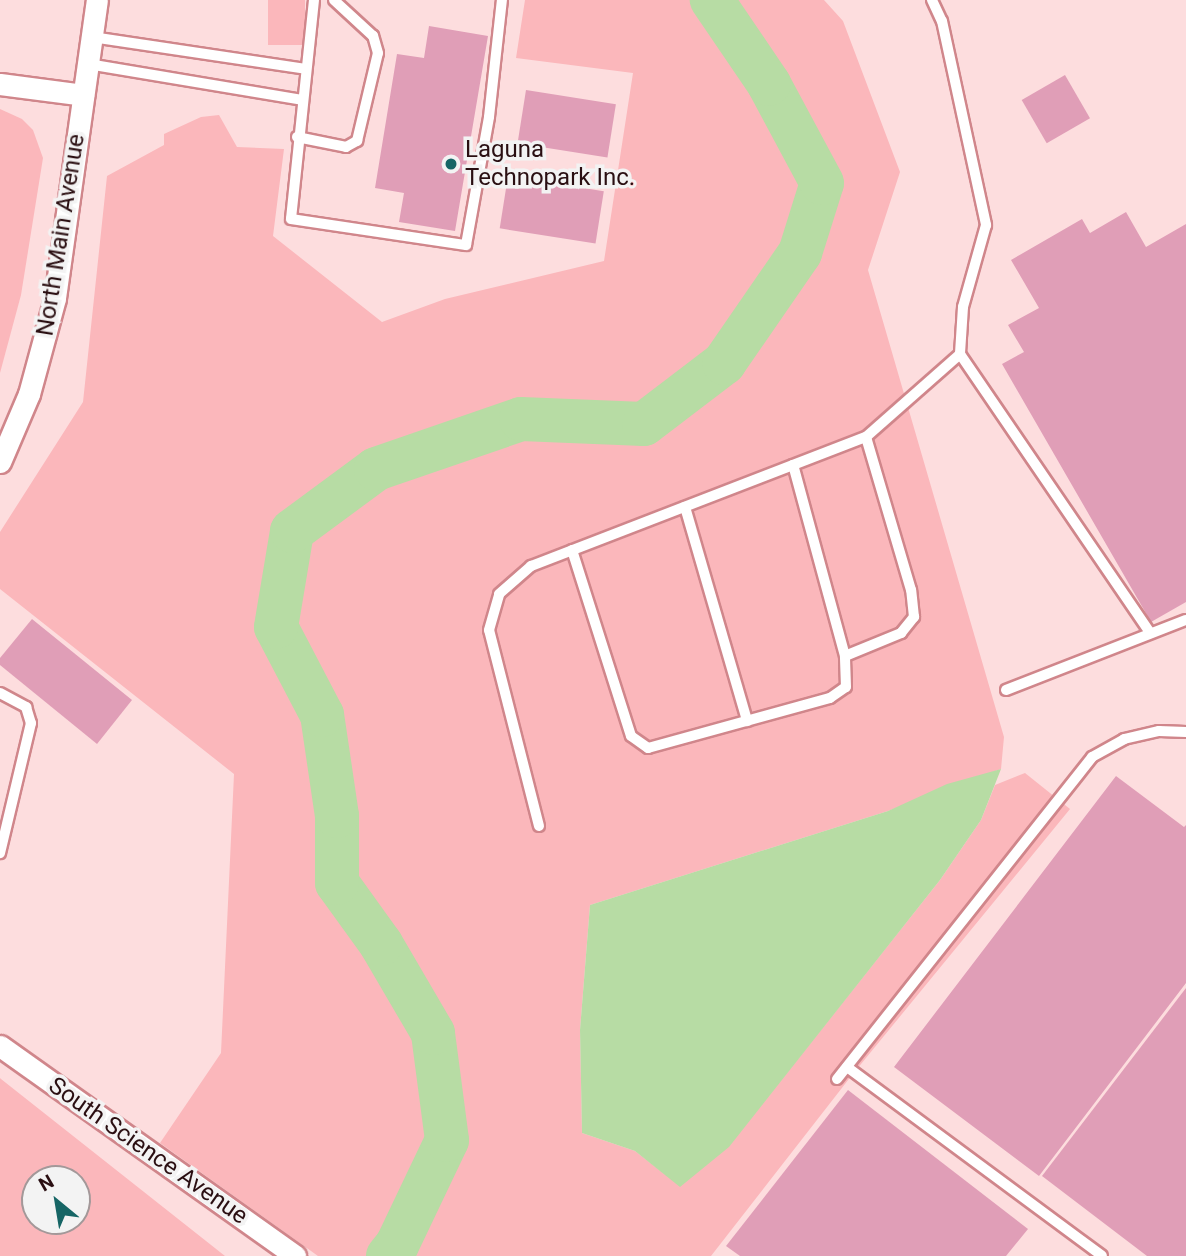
<!DOCTYPE html>
<style>
body{margin:0}
#map{position:relative;width:1186px;height:1256px;overflow:hidden;background:#fdddde;font-family:Roboto,sans-serif}
div>[style]{position:absolute}
[style*='--x']{left:calc(var(--x)*1px);top:calc(var(--y)*1px);width:calc(var(--w)*1px);rotate:calc(var(--a)*1deg)}
.green>*{inset:0;background:#fbb7bb;transform-origin:0 0}
.water>*{inset:0;background:#b7dca4}
.river>*{height:44px;margin:-22px;padding:0 22px;transform-origin:22px;border-radius:22px;background:#b7dca4}
.building>*{inset:0;background:#e09eb7;transform-origin:0 0}
.roads{filter:drop-shadow(2px 0 #d0868b) drop-shadow(-2px 0 #d0868b) drop-shadow(0 2px #d0868b) drop-shadow(0 -2px #d0868b)}
.lane>*{height:10px;margin:-5px;padding:0 5px;transform-origin:5px;border-radius:5px;background:#fff}
.street>*{height:21px;margin:-10.5px;padding:0 10.5px;transform-origin:10.5px;border-radius:10.5px;background:#fff}
.dots>*{width:19px;height:19px;translate:-50% -50%;box-sizing:border-box;border:4px solid #f3f3f3;border-radius:50%}
span{translate:-50% -50%;white-space:nowrap;text-align:center;line-height:1.15;-webkit-text-stroke:7px #f3f3f3;paint-order:stroke}
.poi-label{font-size:24px;color:#2a0f12}
.left{translate:0 -50%;text-align:left}
.street-label{font-size:24px;color:#2a0f12}
.north{position:absolute;left:21px;top:1165px;width:70px;height:70px;box-sizing:border-box;background:#f3f3f3;border:2px solid #a39899;border-radius:50%;rotate:330deg;font-size:19px;font-weight:700;line-height:28px;text-align:center;color:#2a0f12}
.north::after{content:'';display:block;margin:auto;width:24px;height:32px;background:#166565;clip-path:polygon(50% 0,100% 100%,50% 72%,0 100%)}
</style>
<div id="map">
<div class="green">
<div style="left:268px;top:0;width:37px;height:45px"></div>
<div style="clip-path:polygon(525px 0,824px 0,843px 21px,900px 172px,868px 270px,1004px 737px,1001px 769px,888px 811px,590px 905px,580px 1030px,582px 1133px,635px 1151px,680px 1186px,729px 1146px,940px 880px,981px 820px,995px 785px,1025px 773px,1070px 809px,852px 1075px,711px 1256px,318px 1256px,160px 1143px,221px 1053px,234px 774px,0 589px,0 532px,83px 402px,107px 176px,164px 145px,164px 134px,201px 117px,219px 115px,237px 147px,284px 149px,273px 236px,382px 322px,445px 299px,604px 261px,633px 73px,516px 58px)"></div>
<div style="clip-path:polygon(0 109px,22px 119px,33px 130px,43px 158px,21px 295px,0 373px)"></div>
<div style="clip-path:polygon(evenodd,0 1078px,1px 1079px,225px 1256px,0 1256px,0 1078px,35px 1179px,77px 1179px,77px 1221px,35px 1221px,35px 1179px)"></div>
</div>
<div class="water">
<div style="clip-path:polygon(1001px 769px,981px 820px,940px 880px,729px 1147px,680px 1187px,635px 1151px,582px 1133px,580px 1030px,590px 905px,888px 811px,947px 784px)"></div>
</div>
<div class="river">
<div style="--x:388;--y:1256;--w:14;--a:-51"></div>
<div style="--x:397;--y:1245;--w:116;--a:-64.5"></div>
<div style="--x:447;--y:1140;--w:108;--a:-97.5"></div>
<div style="--x:433;--y:1033;--w:103;--a:-120.3"></div>
<div style="--x:381;--y:944;--w:75;--a:-125.8"></div>
<div style="--x:337;--y:883;--w:67;--a:-90"></div>
<div style="--x:337;--y:816;--w:102;--a:-98.4"></div>
<div style="--x:322;--y:715;--w:99;--a:-117.6"></div>
<div style="--x:276;--y:627;--w:97;--a:-80.5"></div>
<div style="--x:292;--y:531;--w:104;--a:-36.4"></div>
<div style="--x:376;--y:469;--w:153;--a:-19"></div>
<div style="--x:521;--y:419;--w:123;--a:2.3"></div>
<div style="--x:644;--y:424;--w:101;--a:-37.3"></div>
<div style="--x:724;--y:363;--w:134;--a:-55.4"></div>
<div style="--x:800;--y:253;--w:73;--a:-72.6"></div>
<div style="--x:822;--y:183;--w:112;--a:-118.2"></div>
<div style="--x:769;--y:84;--w:102;--a:-124.2"></div>
</div>
<div class="building">
<div style="clip-path:polygon(429px 26px,488px 36px,455px 231px,399px 222px,404px 193px,375px 188px,397px 54px,424px 58px)"></div>
<div style="left:1065px;top:75px;width:50px;height:50px;rotate:60deg"></div>
<div style="left:526px;top:90px;width:91px;height:54px;rotate:9deg"></div>
<div style="left:508px;top:176px;width:97px;height:53px;rotate:9deg"></div>
<div style="clip-path:polygon(1126px 212px,1146px 247px,1186px 224px,1186px 602px,1151px 622px,1002px 364px,1024px 352px,1008px 325px,1039px 308px,1011px 260px,1082px 219px,1090px 233px)"></div>
<div style="clip-path:polygon(32px 619px,132px 700px,97px 744px,0 665px,0 658px)"></div>
<div style="clip-path:polygon(1116px 776px,1184px 827px,1186px 825px,1186px 983px,1039px 1176px,894px 1067px)"></div>
<div style="clip-path:polygon(1186px 988px,1186px 1256px,1147px 1256px,1042px 1176px)"></div>
<div style="clip-path:polygon(848px 1090px,1028px 1229px,1006px 1256px,740px 1256px,726px 1246px)"></div>
</div>
<div class="roads">
<div class="lane">
<div style="--x:314;--y:0;--w:220;--a:96"></div>
<div style="--x:291;--y:219;--w:177;--a:8.5"></div>
<div style="--x:466;--y:245;--w:130;--a:-79.8"></div>
<div style="--x:489;--y:117;--w:118;--a:-83.7"></div>
<div style="--x:932;--y:0;--w:23;--a:65"></div>
<div style="--x:942;--y:21;--w:209;--a:77.8"></div>
<div style="--x:986;--y:225;--w:85;--a:105.7"></div>
<div style="--x:963;--y:307;--w:47;--a:93.7"></div>
<div style="--x:960;--y:354;--w:338;--a:55.7"></div>
<div style="--x:92;--y:37;--w:216;--a:8.5"></div>
<div style="--x:88;--y:64;--w:217;--a:9.5"></div>
<div style="--x:297;--y:137;--w:50;--a:11.5"></div>
<div style="--x:346;--y:147;--w:13;--a:-29"></div>
<div style="--x:357;--y:141;--w:90;--a:-76.6"></div>
<div style="--x:378;--y:53;--w:18;--a:-106"></div>
<div style="--x:373;--y:36;--w:53;--a:-137.3"></div>
<div style="--x:685;--y:507;--w:223;--a:73.8"></div>
<div style="--x:572;--y:550;--w:195;--a:72.4"></div>
<div style="--x:631;--y:736;--w:21;--a:35"></div>
<div style="--x:648;--y:748;--w:189;--a:-15.4"></div>
<div style="--x:830;--y:698;--w:19;--a:-35"></div>
<div style="--x:846;--y:687;--w:31;--a:-92"></div>
<div style="--x:845;--y:656;--w:198;--a:-105.2"></div>
<div style="--x:845;--y:656;--w:61;--a:-22.3"></div>
<div style="--x:901;--y:633;--w:21;--a:-51"></div>
<div style="--x:914;--y:617;--w:27;--a:-96"></div>
<div style="--x:911;--y:590;--w:159;--a:-106.4"></div>
<div style="--x:1006;--y:690;--w:193;--a:-21.3"></div>
<div style="--x:0;--y:693;--w:30;--a:28"></div>
<div style="--x:26;--y:707;--w:17;--a:73"></div>
<div style="--x:31;--y:723;--w:134;--a:103.4"></div>
<div style="--x:539;--y:826;--w:202;--a:-104.3"></div>
<div style="--x:489;--y:630;--w:37;--a:-74"></div>
<div style="--x:499;--y:594;--w:43;--a:-41.2"></div>
<div style="--x:531;--y:566;--w:359;--a:-21.1"></div>
<div style="--x:866;--y:437;--w:125;--a:-41.4"></div>
<div style="--x:847;--y:1067;--w:317;--a:36.5"></div>
<div style="--x:837;--y:1079;--w:411;--a:-51.6"></div>
<div style="--x:1092;--y:757;--w:37;--a:-29"></div>
<div style="--x:1124;--y:739;--w:36;--a:-13"></div>
<div style="--x:1159;--y:731;--w:27;--a:2"></div>
</div>
<div class="street">
<div style="--x:0;--y:84;--w:84;--a:7.5"></div>
<div style="--x:0;--y:462;--w:74;--a:-66.9"></div>
<div style="--x:29;--y:394;--w:99;--a:-74.8"></div>
<div style="--x:55;--y:298;--w:301;--a:-82"></div>
<div style="--x:0;--y:1046;--w:362;--a:35.4"></div>
</div>
</div>
<div class="dots">
<div style="left:451px;top:164px;background:#166565"></div>
</div>
<div class="poi-label">
<span class="left" style="left:465px;top:164px">Laguna<br>Technopark Inc.</span>
</div>
<div class="street-label">
<span style="left:61px;top:235px;rotate:-81deg">North Main Avenue</span>
<span style="left:148px;top:1151px;rotate:35deg">South Science Avenue</span>
</div>
<div class="north">N</div>
</div>
